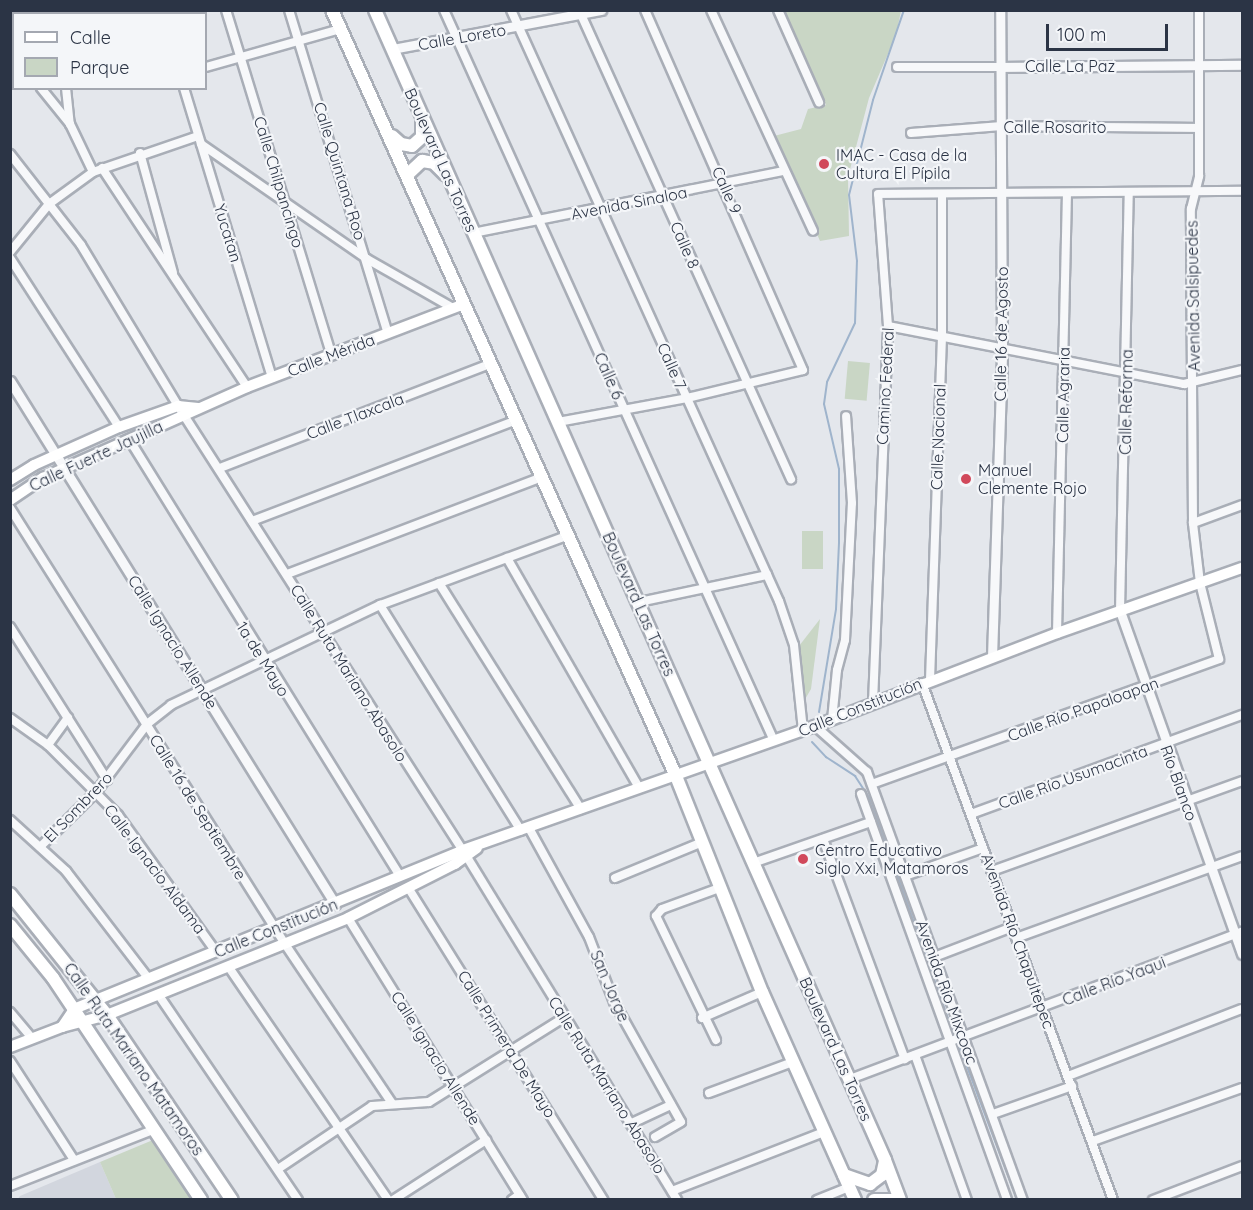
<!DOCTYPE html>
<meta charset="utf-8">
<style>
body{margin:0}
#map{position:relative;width:1253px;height:1210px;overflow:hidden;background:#e4e7ec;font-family:Quicksand,sans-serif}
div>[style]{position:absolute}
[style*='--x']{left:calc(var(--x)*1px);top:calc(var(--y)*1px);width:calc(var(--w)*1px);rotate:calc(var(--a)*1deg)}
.built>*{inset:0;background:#d2d6de}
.green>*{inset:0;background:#c9d6c5;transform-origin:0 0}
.stream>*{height:2px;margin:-1px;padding:0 1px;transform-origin:1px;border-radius:1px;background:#9fb4cc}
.roads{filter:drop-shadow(2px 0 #a9aeb7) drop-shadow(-2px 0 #a9aeb7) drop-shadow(0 2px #a9aeb7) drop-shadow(0 -2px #a9aeb7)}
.minor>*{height:8px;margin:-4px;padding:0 4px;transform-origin:4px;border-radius:4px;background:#f7f8fa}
.tertiary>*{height:9px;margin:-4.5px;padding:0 4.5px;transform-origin:4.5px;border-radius:4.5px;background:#f7f8fa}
.secondary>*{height:10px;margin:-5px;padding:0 5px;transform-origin:5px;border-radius:5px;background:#fff}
.primary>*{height:12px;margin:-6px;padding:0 6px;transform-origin:6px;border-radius:6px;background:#fff}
.dots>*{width:16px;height:16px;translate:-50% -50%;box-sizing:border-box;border:3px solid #f4f6f9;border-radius:50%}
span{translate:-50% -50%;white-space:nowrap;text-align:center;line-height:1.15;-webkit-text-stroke:4.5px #f4f6f9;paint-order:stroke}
.street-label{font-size:16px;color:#2b3445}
.poi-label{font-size:16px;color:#2b3445}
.left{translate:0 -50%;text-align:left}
.frame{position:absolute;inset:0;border:12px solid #2b3445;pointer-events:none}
.legend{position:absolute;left:12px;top:12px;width:195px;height:78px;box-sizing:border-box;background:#f4f6f9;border:2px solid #a4a8b1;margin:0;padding:8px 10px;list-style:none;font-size:18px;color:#2b3445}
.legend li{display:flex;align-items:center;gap:12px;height:30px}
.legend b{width:30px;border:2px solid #a4a8b1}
.scale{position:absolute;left:1046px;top:24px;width:122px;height:27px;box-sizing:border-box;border:3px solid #2b3445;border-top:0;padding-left:8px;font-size:18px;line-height:21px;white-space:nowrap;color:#2b3445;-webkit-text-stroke:4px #f4f6f9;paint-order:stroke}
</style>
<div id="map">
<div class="built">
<div style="clip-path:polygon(100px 1162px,116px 1199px,17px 1200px,20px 1196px)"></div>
</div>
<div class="green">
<div style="clip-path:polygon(784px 11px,901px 11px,896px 35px,869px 98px,848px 177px,849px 236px,820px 241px,774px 136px,801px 129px,808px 109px,826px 105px)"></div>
<div style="left:848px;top:361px;width:22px;height:38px;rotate:5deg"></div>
<div style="left:802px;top:531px;width:21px;height:38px"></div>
<div style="clip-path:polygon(820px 619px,811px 689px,804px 701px,799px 646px)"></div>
<div style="clip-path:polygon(153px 1140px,194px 1199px,116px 1199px,100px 1162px)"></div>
</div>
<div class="stream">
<div style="--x:819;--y:712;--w:104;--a:-80.6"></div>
<div style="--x:836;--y:609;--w:66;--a:-87.4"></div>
<div style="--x:839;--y:543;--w:74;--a:-90"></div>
<div style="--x:839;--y:469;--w:67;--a:-103"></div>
<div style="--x:824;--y:404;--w:22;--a:-82"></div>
<div style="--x:827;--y:382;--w:65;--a:-64.6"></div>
<div style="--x:855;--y:323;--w:62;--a:-88.2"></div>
<div style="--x:857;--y:261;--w:66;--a:-96.9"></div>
<div style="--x:849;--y:195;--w:98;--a:-75.8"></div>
<div style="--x:873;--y:100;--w:95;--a:-71"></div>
<div style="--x:812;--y:742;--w:21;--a:47"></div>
<div style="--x:826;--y:757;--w:35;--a:33"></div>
<div style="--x:855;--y:776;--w:30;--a:57"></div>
<div style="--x:871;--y:801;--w:243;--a:70.5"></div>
<div style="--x:960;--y:1048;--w:162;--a:69.4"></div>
</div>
<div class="roads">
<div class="minor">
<div style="--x:41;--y:10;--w:4;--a:76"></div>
<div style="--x:160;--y:10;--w:4;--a:76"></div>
<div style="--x:226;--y:10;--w:360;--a:73"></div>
<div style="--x:289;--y:10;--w:338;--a:73"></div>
<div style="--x:444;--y:10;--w:802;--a:65.7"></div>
<div style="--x:511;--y:10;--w:649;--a:65.61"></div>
<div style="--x:779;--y:601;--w:46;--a:71.2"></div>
<div style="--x:794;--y:645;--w:86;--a:84"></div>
<div style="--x:579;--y:10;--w:515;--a:65.68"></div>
<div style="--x:711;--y:10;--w:243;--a:65.2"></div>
<div style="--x:778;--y:10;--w:101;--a:66"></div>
<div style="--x:10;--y:50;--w:6;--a:45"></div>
<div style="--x:206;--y:67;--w:139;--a:-15.8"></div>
<div style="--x:897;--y:67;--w:103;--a:0"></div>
<div style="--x:41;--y:88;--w:46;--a:51.1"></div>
<div style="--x:70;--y:124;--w:53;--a:64.4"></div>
<div style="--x:66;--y:88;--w:36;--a:84"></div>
<div style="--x:184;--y:88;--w:303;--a:73.1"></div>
<div style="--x:911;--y:133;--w:91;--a:-4.4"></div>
<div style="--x:1002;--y:126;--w:197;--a:0.6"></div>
<div style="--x:201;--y:144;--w:202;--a:34.7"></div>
<div style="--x:367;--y:259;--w:99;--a:29.7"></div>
<div style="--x:140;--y:153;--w:124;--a:74.6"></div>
<div style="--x:10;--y:154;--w:115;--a:52"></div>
<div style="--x:81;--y:245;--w:188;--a:58.9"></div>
<div style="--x:178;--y:406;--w:536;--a:57.35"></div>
<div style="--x:467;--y:857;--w:402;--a:58.5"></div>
<div style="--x:102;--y:168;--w:263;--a:56.5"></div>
<div style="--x:473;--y:233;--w:317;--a:-11.3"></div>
<div style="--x:10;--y:252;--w:62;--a:-50.9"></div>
<div style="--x:49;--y:204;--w:54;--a:-36"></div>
<div style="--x:93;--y:172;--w:111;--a:-18.9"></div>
<div style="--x:10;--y:258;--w:201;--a:57.2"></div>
<div style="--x:888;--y:326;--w:302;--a:11.1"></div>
<div style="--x:1184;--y:384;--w:60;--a:-13.6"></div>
<div style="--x:558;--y:422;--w:131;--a:-10.5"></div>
<div style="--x:687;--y:398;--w:119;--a:-13.6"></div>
<div style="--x:803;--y:370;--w:393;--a:-113.7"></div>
<div style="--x:129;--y:439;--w:514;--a:58.2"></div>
<div style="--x:220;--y:468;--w:289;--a:-21.1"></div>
<div style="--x:10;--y:508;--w:515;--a:57.76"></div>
<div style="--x:285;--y:944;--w:192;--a:56.1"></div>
<div style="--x:252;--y:521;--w:280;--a:-20.9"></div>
<div style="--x:1193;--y:523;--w:52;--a:-20.2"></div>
<div style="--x:507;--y:558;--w:265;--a:60.1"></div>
<div style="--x:287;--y:574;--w:271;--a:-20.8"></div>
<div style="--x:439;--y:583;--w:267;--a:57.9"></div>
<div style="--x:639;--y:602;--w:131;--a:-11.9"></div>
<div style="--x:380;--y:605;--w:266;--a:58"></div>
<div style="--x:1120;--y:611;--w:419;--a:-88.8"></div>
<div style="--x:10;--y:627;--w:181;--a:57.6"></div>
<div style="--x:1057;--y:633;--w:440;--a:-88.7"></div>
<div style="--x:930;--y:680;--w:346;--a:-88"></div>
<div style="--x:942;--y:334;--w:140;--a:-90"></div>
<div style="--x:922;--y:683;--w:551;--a:69.72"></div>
<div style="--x:873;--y:703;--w:377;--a:-87.7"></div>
<div style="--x:888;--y:326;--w:132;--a:-94.3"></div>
<div style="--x:878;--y:194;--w:364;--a:-0.5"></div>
<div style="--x:10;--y:718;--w:47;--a:35.4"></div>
<div style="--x:48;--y:745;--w:99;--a:45"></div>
<div style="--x:118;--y:815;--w:168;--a:54.4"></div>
<div style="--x:832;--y:720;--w:50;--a:-84.3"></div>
<div style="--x:837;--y:670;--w:31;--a:-75"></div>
<div style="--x:845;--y:640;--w:137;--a:-87.1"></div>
<div style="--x:852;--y:503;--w:87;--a:-93.9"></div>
<div style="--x:815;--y:726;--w:69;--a:41.5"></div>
<div style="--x:867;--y:772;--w:456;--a:70"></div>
<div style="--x:48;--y:745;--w:34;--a:-54"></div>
<div style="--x:872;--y:784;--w:369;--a:-19.8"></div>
<div style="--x:1219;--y:659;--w:78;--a:-104"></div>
<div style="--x:1200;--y:583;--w:60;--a:-96.7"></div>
<div style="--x:1193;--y:523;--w:314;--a:-90.4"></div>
<div style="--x:1191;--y:209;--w:34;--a:-76"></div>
<div style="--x:1199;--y:176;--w:166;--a:-90"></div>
<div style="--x:861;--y:794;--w:431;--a:70.2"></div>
<div style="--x:971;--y:814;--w:289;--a:-20.1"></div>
<div style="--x:10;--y:820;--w:76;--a:42.3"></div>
<div style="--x:66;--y:871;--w:136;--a:52.5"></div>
<div style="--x:529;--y:828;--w:124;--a:61.2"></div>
<div style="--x:589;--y:937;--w:70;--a:69"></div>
<div style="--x:614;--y:1002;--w:137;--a:60.8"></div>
<div style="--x:681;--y:1122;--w:30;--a:150"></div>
<div style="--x:823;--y:839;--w:235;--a:69.6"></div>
<div style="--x:40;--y:847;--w:78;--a:-44.5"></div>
<div style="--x:96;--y:792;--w:85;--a:-53.1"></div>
<div style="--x:147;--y:724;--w:31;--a:-38"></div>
<div style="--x:171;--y:705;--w:232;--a:-25.6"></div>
<div style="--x:380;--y:605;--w:199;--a:-20.3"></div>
<div style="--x:753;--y:863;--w:125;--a:-19.2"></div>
<div style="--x:992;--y:871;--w:266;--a:-19.8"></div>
<div style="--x:905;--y:876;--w:83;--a:-19.7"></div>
<div style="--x:615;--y:878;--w:92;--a:-22.4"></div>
<div style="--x:409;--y:889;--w:367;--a:58"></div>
<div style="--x:348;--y:918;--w:332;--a:58.2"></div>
<div style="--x:1016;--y:938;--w:240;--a:-19.9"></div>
<div style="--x:934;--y:957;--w:84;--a:-21"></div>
<div style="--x:228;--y:966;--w:283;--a:55.6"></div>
<div style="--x:158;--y:994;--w:249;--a:55.8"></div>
<div style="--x:10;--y:1012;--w:34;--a:50"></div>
<div style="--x:702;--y:1018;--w:65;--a:-23.4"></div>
<div style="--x:716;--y:1040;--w:138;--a:-115.8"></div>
<div style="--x:656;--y:916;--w:9;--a:-49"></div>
<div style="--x:662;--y:909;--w:61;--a:-20.2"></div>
<div style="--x:915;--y:1055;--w:154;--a:70.3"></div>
<div style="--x:10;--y:1061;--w:118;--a:57.1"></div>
<div style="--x:1068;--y:1076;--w:186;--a:-21.1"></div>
<div style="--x:850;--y:1079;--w:419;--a:-20.6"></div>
<div style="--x:709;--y:1093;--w:90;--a:-20.3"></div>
<div style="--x:993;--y:1114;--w:84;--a:-19.5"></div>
<div style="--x:632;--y:1123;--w:43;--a:-24.8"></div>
<div style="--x:1093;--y:1141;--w:158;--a:-19.6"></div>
<div style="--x:278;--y:1169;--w:113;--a:-33.8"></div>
<div style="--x:372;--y:1106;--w:57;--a:-4"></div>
<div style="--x:429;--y:1102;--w:160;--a:-32"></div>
<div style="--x:10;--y:1186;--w:154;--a:-21.4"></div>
<div style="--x:672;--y:1191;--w:163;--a:-21.2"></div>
<div style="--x:393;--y:1200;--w:111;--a:-32.8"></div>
<div style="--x:512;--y:1200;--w:9;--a:-36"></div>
<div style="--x:817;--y:1200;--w:35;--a:-22"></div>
<div style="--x:1153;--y:1200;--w:95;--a:-20.9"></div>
</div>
<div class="tertiary">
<div style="--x:392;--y:49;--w:213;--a:-10.6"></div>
<div style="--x:1000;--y:67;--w:242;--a:-0.5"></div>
<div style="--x:10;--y:381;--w:616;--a:58.14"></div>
<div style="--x:1120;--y:611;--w:364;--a:70.4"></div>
<div style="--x:992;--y:657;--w:309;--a:-88.1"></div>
<div style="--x:1002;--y:348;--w:338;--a:-90.3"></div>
</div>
<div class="secondary">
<div style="--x:10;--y:480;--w:28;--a:-32"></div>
<div style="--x:34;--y:465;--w:93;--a:-24.1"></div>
<div style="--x:119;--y:427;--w:63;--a:-19.6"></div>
<div style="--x:178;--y:406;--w:20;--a:6"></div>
<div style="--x:10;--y:500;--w:40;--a:-34"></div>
<div style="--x:43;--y:478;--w:223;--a:-24"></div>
<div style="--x:247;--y:387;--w:232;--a:-20.9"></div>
<div style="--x:62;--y:1027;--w:22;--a:-56"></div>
<div style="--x:74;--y:1009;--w:420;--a:-22.2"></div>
<div style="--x:463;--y:850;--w:373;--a:-19.4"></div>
<div style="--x:815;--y:726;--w:259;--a:-21"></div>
<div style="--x:1057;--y:633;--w:196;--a:-19.4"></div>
<div style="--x:10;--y:1047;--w:56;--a:-21"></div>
<div style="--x:62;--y:1027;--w:47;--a:-14.9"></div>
<div style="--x:107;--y:1015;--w:260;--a:-21.9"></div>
<div style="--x:348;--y:918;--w:120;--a:-26.8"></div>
<div style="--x:455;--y:864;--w:27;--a:-36"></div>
</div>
<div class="primary">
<div style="--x:332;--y:10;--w:840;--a:65.82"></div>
<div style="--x:676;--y:776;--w:232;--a:68.3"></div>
<div style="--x:762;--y:992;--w:228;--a:65.9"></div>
<div style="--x:375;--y:10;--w:1258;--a:66.08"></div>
<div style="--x:885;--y:1160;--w:43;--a:69.4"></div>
<div style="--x:392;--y:136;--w:12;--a:42"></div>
<div style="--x:401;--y:144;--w:11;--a:10"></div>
<div style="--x:412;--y:146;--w:13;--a:-42"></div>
<div style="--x:422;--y:137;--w:14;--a:-90"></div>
<div style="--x:407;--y:175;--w:21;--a:-43"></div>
<div style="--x:422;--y:161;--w:12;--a:9"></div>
<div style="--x:434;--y:163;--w:16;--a:45"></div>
<div style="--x:10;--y:894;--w:155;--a:51.3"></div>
<div style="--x:107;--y:1015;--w:223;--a:56"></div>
<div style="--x:10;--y:925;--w:68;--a:50.9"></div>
<div style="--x:53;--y:978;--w:267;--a:56.3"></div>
<div style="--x:844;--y:1175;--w:28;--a:19"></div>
<div style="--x:870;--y:1184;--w:15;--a:-37"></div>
<div style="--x:882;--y:1175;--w:14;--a:-78"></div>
<div style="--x:874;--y:1200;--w:19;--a:0"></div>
</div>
</div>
<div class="dots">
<div style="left:824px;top:164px;background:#d1495b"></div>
<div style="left:966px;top:479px;background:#d1495b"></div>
<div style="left:803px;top:859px;background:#d1495b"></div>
</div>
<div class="street-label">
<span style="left:462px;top:37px;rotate:-10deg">Calle Loreto</span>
<span style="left:1070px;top:66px">Calle La Paz</span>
<span style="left:1055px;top:127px">Calle Rosarito</span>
<span style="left:441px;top:160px;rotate:66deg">Boulevard Las Torres</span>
<span style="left:340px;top:171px;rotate:73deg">Calle Quintana Roo</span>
<span style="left:279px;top:182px;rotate:73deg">Calle Chilpancingo</span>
<span style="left:727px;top:190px;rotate:66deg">Calle 9</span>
<span style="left:629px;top:203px;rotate:-11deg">Avenida Sinaloa</span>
<span style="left:228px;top:233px;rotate:73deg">Yucatan</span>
<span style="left:685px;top:245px;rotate:66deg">Calle 8</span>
<span style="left:1193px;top:296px;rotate:-91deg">Avenida Salsipuedes</span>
<span style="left:1001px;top:334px;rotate:-89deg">Calle 16 de Agosto</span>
<span style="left:331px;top:355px;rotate:-21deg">Calle Mérida</span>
<span style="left:672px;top:366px;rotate:66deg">Calle 7</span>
<span style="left:609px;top:376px;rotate:66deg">Calle 6</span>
<span style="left:885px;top:386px;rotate:-87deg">Camino Federal</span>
<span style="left:1063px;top:395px;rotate:-89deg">Calle Agraria</span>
<span style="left:1126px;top:402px;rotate:-89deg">Calle Reforma</span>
<span style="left:355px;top:416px;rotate:-21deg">Calle Tlaxcala</span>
<span style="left:938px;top:437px;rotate:-88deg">Calle Nacional</span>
<span style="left:96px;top:456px;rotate:-25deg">Calle Fuerte Jaujilla</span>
<span style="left:639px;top:604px;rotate:66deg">Boulevard Las Torres</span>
<span style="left:173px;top:642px;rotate:58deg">Calle Ignacio Allende</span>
<span style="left:263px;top:659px;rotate:58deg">1a de Mayo</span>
<span style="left:349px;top:673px;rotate:58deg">Calle Ruta Mariano Abasolo</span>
<span style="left:860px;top:707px;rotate:-22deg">Calle Constitución</span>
<span style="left:1083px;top:709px;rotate:-20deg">Calle Río Papaloapan</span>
<span style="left:1073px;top:777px;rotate:-20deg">Calle Río Usumacinta</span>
<span style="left:1179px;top:783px;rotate:70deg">Río Blanco</span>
<span style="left:78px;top:807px;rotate:-46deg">El Sombrero</span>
<span style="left:198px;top:807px;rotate:58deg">Calle 16 de Septiembre</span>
<span style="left:155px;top:869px;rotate:53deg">Calle Ignacio Aldama</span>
<span style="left:276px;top:928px;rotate:-22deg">Calle Constitución</span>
<span style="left:1018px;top:941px;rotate:70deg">Avenida Río Chapultepec</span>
<span style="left:1114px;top:981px;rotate:-21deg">Calle Río Yaqui</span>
<span style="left:610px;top:986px;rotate:67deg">San Jorge</span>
<span style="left:947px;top:992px;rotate:70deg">Avenida Río Mixcoac</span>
<span style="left:507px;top:1044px;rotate:58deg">Calle Primera De Mayo</span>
<span style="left:836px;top:1049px;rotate:66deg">Boulevard Las Torres</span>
<span style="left:436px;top:1058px;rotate:58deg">Calle Ignacio Allende</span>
<span style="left:134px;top:1059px;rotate:55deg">Calle Ruta Mariano Matamoros</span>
<span style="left:607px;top:1085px;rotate:58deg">Calle Ruta Mariano Abasolo</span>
</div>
<div class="poi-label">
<span class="left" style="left:836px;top:164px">IMAC - Casa de la<br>Cultura El Pípila</span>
<span class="left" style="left:978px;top:479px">Manuel<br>Clemente Rojo</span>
<span class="left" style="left:815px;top:859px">Centro Educativo<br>Siglo Xxi, Matamoros</span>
</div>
<div class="frame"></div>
<ul class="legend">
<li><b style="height:8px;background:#fff"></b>Calle</li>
<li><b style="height:16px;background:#c9d6c5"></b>Parque</li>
</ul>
<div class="scale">100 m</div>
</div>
